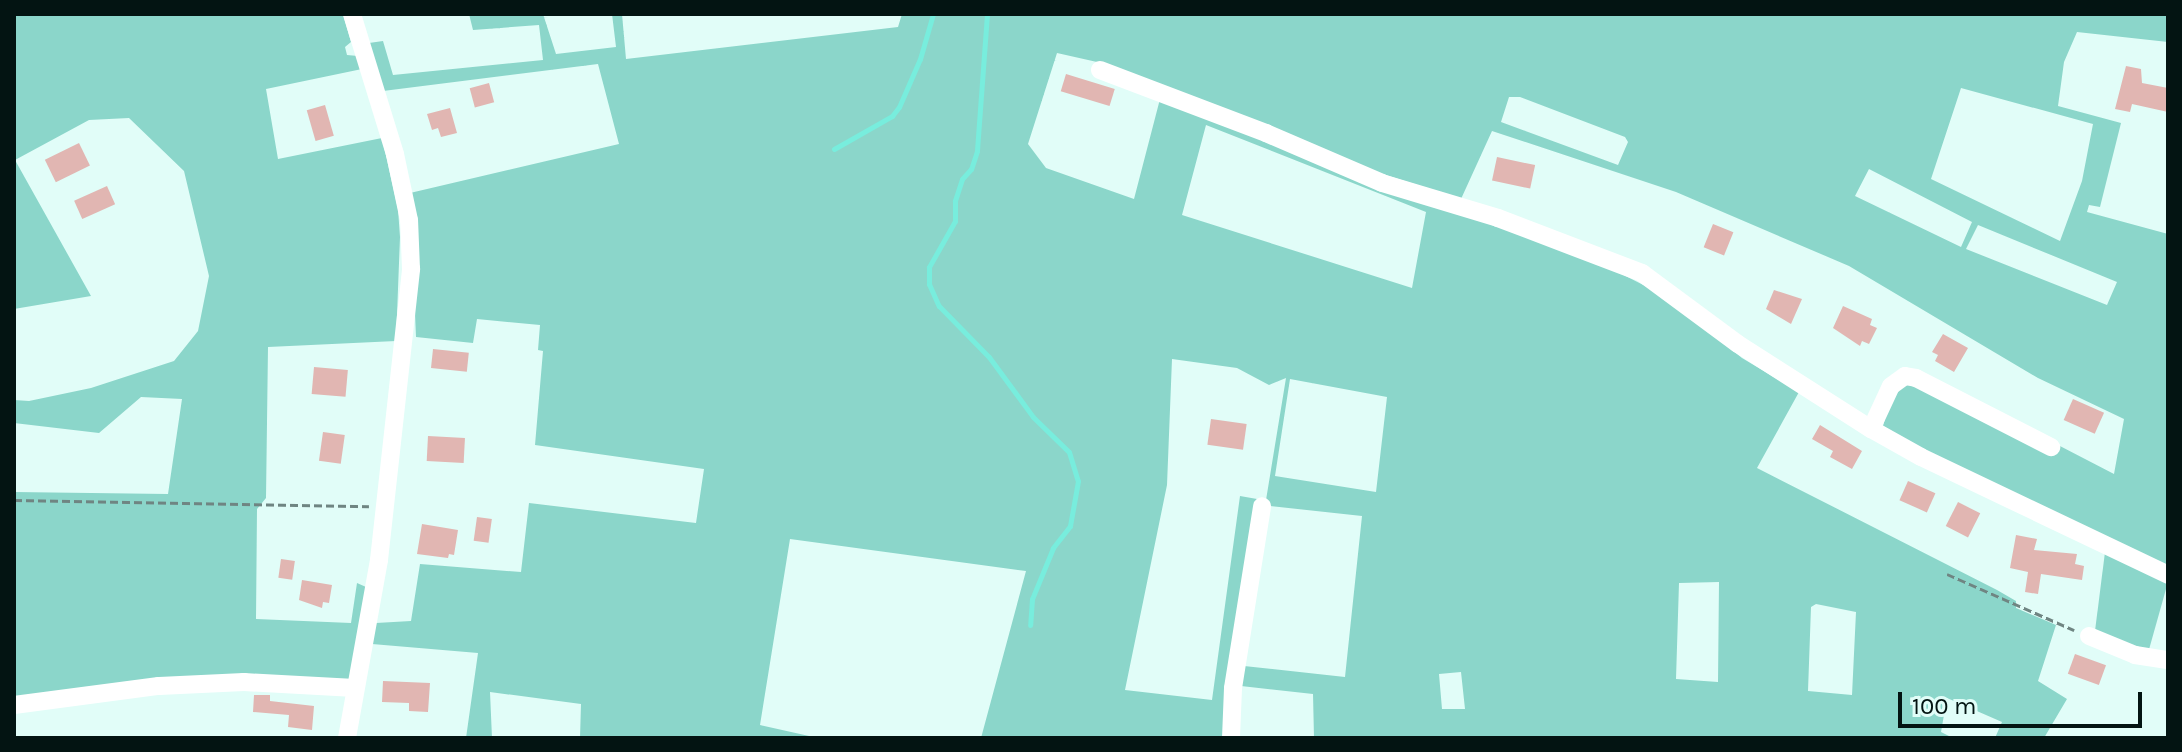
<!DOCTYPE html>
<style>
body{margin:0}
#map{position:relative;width:2182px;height:752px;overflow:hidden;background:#e1fdf8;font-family:Karla,sans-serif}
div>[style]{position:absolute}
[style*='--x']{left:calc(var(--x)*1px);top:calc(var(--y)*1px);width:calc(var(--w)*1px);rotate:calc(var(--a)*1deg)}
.green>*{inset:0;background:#8bd6ca}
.stream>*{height:5px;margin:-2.5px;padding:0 2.5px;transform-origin:2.5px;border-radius:2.5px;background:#78eddd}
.building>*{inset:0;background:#e1b6b2;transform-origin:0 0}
.path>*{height:3px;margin-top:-1.5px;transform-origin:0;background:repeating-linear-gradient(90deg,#6f8582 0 8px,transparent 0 12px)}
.minor>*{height:18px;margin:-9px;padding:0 9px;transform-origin:9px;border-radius:9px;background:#fff}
span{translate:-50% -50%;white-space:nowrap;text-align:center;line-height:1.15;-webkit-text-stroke:7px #e1fdf8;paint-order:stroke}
.frame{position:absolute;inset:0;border:16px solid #031412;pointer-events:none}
.scale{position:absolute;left:1898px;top:692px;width:244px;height:36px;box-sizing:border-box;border:4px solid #031412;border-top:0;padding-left:10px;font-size:24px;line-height:28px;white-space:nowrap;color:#031412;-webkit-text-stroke:6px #e1fdf8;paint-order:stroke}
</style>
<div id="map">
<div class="green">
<div style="clip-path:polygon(14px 14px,343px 14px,351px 42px,345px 47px,347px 55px,358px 56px,362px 69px,266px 89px,278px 159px,382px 138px,398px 209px,400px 237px,396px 341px,268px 347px,266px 498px,257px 509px,256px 619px,351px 623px,357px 583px,366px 587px,351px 681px,14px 701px,14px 492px,168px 494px,182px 399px,141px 397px,99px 433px,14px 423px,14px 400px,29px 401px,91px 388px,174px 361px,198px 331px,209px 276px,184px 171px,129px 118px,89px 120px,15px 160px,91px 296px,14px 309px)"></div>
<div style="clip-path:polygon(evenodd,469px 14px,543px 14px,556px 54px,616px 47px,612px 14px,622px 14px,626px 59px,898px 27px,902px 14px,2168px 14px,2168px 42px,2077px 32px,2064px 62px,2058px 106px,2121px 123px,2100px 207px,2089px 205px,2087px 212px,2168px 234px,2168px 568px,1942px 461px,1883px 426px,1890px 401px,1904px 382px,2058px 445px,2114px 474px,2124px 419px,2038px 378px,1849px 266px,1676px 192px,1492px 131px,1461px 199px,1367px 169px,1097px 62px,1057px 53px,1028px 144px,1046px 168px,1134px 199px,1160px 99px,1600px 263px,1665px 296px,1742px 358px,1799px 392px,1757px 468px,1997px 590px,2016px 601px,2016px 608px,2056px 625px,2038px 681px,2067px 699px,2044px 738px,1995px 738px,2002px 722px,1947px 698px,1941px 732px,1953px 738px,1314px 738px,1313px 694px,1241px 686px,1244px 666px,1345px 677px,1362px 516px,1270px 506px,1266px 500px,1286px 378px,1269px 385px,1237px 368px,1172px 359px,1167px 485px,1125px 690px,1212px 700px,1240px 496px,1257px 499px,1224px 738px,981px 738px,1026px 571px,790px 539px,760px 725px,818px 738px,580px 738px,581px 704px,490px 692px,492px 738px,466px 738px,478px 653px,372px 644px,376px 623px,411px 621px,420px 564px,521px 572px,529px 503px,696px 523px,704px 469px,535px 445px,543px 351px,538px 350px,540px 325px,477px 319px,473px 343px,416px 337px,410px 193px,619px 144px,598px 64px,383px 91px,369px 43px,383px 41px,393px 75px,543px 60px,539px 25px,473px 30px,469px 14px,1961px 88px,2093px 124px,2082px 181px,2060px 241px,1931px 179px,1961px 88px,469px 14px,1509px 97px,1520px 97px,1625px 137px,1628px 142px,1618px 165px,1501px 122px,1509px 97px,469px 14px,1206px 125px,1426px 212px,1412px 288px,1182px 215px,1206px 125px,469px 14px,1869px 169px,1972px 222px,1961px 247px,1855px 196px,1869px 169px,469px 14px,1978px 225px,2117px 282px,2107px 305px,1966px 249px,1978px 225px,469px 14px,1290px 379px,1387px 397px,1376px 492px,1275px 476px,1290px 379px,469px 14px,1719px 582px,1718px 682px,1676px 679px,1679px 583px,1719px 582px,469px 14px,1816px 604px,1856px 612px,1852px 695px,1808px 691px,1811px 607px,1816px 604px,469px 14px,1461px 672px,1465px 709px,1442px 709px,1439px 674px,1461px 672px)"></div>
<div style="clip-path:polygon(2105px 552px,2168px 582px,2148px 653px,2095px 631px)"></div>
</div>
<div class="stream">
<div style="--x:987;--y:14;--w:137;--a:94.2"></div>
<div style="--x:977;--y:151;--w:19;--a:108"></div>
<div style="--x:971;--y:169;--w:13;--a:132"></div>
<div style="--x:962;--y:179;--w:23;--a:108"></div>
<div style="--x:955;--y:201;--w:20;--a:90"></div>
<div style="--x:955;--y:221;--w:53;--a:119.5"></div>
<div style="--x:929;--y:267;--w:17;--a:90"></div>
<div style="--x:929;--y:284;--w:24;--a:66"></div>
<div style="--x:939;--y:306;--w:71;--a:45.6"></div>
<div style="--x:989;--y:357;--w:74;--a:53.7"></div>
<div style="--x:1033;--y:417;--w:50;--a:44.2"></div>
<div style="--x:1069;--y:452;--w:30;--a:73"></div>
<div style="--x:1078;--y:481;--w:46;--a:100.1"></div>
<div style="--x:1070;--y:526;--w:28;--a:128"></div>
<div style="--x:1053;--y:548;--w:55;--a:112.4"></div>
<div style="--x:1032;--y:599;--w:26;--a:94"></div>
<div style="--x:834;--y:149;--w:67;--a:-29.6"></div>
<div style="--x:892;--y:116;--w:11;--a:-52"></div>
<div style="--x:899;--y:107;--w:52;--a:-66.4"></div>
<div style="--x:920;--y:59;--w:47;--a:-73.9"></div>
</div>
<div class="building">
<div style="clip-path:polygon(2126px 66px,2141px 69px,2142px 83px,2168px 88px,2168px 112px,2132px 104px,2130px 112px,2115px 109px)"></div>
<div style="left:1066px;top:74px;width:51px;height:18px;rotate:17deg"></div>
<div style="left:489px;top:83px;width:20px;height:20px;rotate:75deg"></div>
<div style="left:325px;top:105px;width:32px;height:19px;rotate:74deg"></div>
<div style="clip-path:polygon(450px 108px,457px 133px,441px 137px,438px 128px,432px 130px,427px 114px)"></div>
<div style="left:79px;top:143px;width:25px;height:38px;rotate:64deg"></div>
<div style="left:1497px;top:157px;width:39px;height:24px;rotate:12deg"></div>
<div style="left:107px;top:186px;width:20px;height:36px;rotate:66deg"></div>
<div style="left:1713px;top:224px;width:22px;height:25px;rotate:22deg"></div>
<div style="clip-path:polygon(1774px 290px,1802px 299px,1791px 324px,1766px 309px)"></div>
<div style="clip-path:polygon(1843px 306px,1872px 319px,1870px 325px,1877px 328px,1869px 344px,1862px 341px,1860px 346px,1833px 328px)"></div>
<div style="clip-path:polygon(1943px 334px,1968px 348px,1954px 372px,1935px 361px,1938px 355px,1932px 352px)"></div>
<div style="left:433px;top:349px;width:36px;height:19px;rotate:6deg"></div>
<div style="left:314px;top:367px;width:34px;height:27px;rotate:5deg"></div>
<div style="left:2073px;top:399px;width:34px;height:23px;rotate:24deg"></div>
<div style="left:1211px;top:419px;width:36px;height:26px;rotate:8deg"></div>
<div style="clip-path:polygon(1820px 425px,1862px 451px,1852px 469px,1830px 457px,1833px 451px,1812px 439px)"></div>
<div style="left:323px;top:432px;width:22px;height:29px;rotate:8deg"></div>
<div style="left:428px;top:436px;width:37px;height:25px;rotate:3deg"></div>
<div style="left:1908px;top:481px;width:30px;height:21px;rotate:24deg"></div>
<div style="left:1958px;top:502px;width:25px;height:27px;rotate:27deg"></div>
<div style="left:477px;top:517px;width:15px;height:24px;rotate:8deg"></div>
<div style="clip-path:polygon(422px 524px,458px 530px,454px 555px,449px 554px,448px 558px,417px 554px)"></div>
<div style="clip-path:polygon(2016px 535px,2037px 539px,2034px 550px,2077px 554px,2075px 564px,2084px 566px,2082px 580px,2041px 574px,2038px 594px,2025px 592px,2028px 572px,2010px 568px)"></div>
<div style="left:281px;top:559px;width:14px;height:19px;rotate:8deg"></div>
<div style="clip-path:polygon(302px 580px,332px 585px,329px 603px,323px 602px,322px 608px,299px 600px)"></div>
<div style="left:2075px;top:654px;width:33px;height:21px;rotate:20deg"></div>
<div style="clip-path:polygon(383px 681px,430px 683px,428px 712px,409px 711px,409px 703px,382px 702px)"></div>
<div style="clip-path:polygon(254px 695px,270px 695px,270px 701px,314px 706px,312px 730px,288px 727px,289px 715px,253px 712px)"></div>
</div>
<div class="path">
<div style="--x:14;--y:500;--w:355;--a:1"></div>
<div style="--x:1947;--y:574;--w:139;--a:23.8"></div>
</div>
<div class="minor">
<div style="--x:1100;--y:70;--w:178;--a:20.8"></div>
<div style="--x:1266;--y:133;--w:126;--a:23.3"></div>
<div style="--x:1382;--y:183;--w:121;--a:16.8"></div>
<div style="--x:1498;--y:218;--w:154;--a:20.9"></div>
<div style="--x:1642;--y:273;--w:119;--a:36.5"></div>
<div style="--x:1738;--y:344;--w:158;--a:32.6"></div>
<div style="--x:1871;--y:429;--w:57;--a:29.2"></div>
<div style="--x:1921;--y:457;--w:274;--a:25.5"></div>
<div style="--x:1871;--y:429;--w:47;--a:-65.1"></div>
<div style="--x:1891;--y:386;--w:17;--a:-36"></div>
<div style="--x:1905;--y:376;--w:11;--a:10"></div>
<div style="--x:1916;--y:378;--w:152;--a:27.1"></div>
<div style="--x:2089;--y:636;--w:50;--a:22.4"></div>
<div style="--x:2135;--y:655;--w:33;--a:9"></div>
<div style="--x:14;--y:705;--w:146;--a:-7.5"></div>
<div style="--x:159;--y:686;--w:85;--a:-2.7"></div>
<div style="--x:244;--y:682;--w:111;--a:3.1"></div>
<div style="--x:347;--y:738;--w:181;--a:-79.8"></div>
<div style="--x:379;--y:560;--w:293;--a:-83.7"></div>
<div style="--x:411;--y:269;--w:49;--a:-92.3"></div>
<div style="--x:409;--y:220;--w:67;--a:-102"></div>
<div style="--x:395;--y:154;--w:146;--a:-107.1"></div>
<div style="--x:1231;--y:738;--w:50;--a:-87.7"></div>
<div style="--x:1233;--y:688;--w:184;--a:-80.9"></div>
</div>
<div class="frame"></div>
<div class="scale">100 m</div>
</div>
